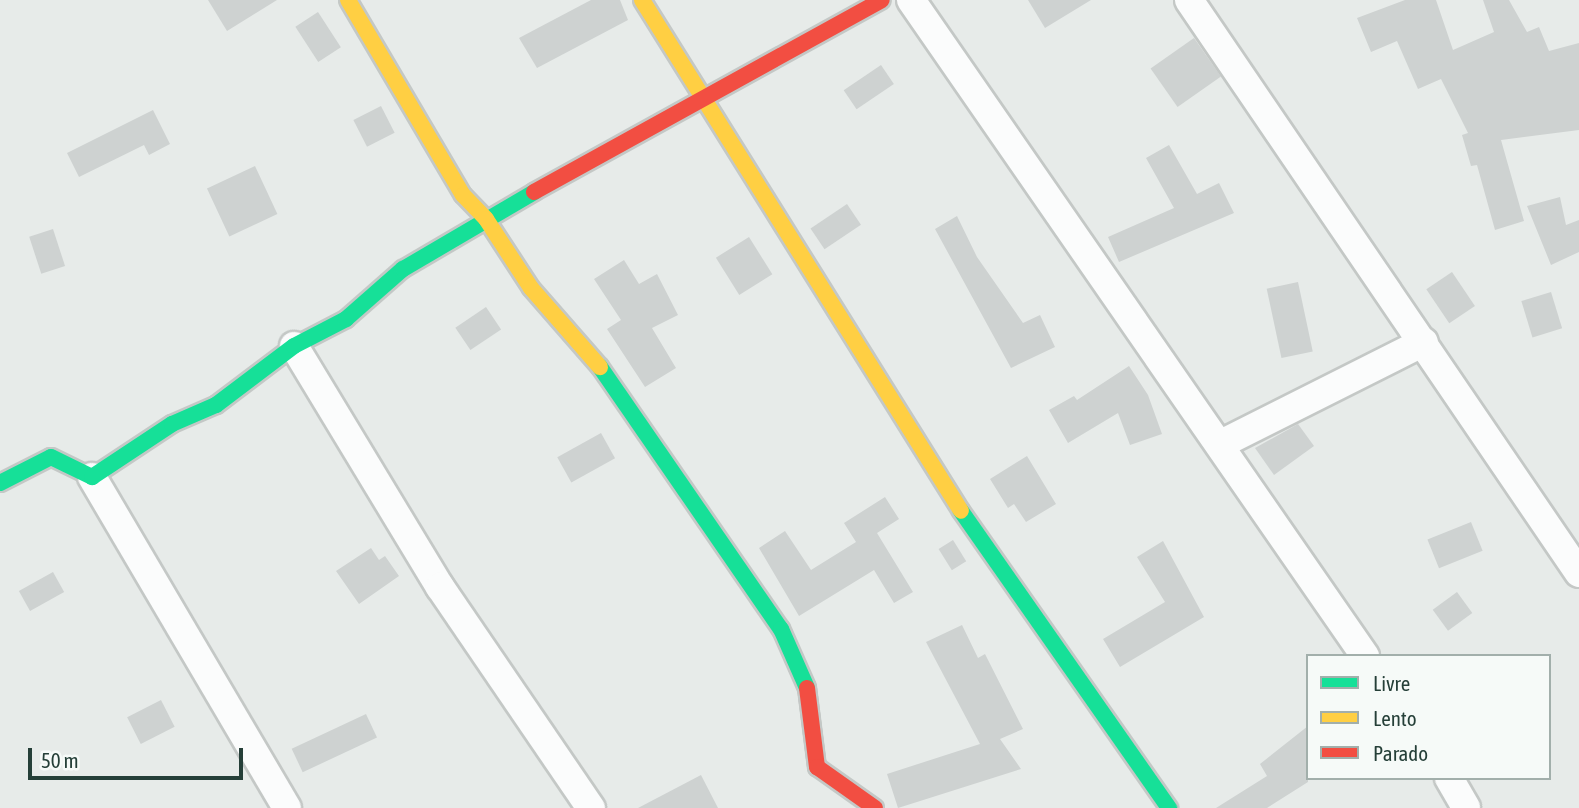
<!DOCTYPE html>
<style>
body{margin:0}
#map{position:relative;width:1579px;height:808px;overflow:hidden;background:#e7ebe9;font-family:"Asap Condensed",sans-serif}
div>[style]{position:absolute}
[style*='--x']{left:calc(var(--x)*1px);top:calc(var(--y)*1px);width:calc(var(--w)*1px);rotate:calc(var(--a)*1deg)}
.building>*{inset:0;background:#ced2d1;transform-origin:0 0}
.roads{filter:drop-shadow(2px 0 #c4c8c6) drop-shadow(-2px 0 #c4c8c6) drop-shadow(0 2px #c4c8c6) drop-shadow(0 -2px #c4c8c6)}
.street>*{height:28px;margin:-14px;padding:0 14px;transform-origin:14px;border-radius:14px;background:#fbfcfc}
.fast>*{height:16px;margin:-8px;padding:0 8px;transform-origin:8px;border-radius:8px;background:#16e098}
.slow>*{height:16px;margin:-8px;padding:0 8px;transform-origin:8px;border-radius:8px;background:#ffcf43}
.jam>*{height:16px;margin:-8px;padding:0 8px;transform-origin:8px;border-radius:8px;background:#f24e42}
span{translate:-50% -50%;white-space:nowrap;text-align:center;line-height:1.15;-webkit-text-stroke:6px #f6faf8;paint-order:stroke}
.legend{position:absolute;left:1306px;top:654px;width:245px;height:126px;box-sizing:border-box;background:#f6faf8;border:2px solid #a2afab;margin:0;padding:9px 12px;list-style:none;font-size:21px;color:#253f38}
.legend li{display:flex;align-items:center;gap:14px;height:35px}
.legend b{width:35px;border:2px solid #a2afab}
.scale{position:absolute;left:28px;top:748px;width:215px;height:32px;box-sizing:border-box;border:4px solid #253f38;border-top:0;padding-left:9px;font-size:21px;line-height:24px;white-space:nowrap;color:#253f38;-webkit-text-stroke:5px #f6faf8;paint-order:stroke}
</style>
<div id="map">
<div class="building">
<div style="clip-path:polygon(208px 0,277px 0,227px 31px)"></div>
<div style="clip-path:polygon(591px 0,620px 0,628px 20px,537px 68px,519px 38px)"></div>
<div style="clip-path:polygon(1028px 0,1091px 0,1045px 28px)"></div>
<div style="clip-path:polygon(1405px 0,1436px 0,1453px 50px,1494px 32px,1483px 0,1509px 0,1527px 32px,1539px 27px,1549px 51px,1579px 43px,1579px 130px,1501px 140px,1524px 221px,1495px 230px,1477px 165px,1471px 166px,1462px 135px,1468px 133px,1441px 79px,1418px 89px,1397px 41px,1371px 52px,1357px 18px)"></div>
<div style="left:318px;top:12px;width:42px;height:27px;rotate:57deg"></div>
<div style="left:1194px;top:38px;width:47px;height:53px;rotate:55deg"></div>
<div style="left:881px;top:65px;width:23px;height:45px;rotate:56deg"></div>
<div style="left:381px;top:106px;width:30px;height:31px;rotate:63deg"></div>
<div style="clip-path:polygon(153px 110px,170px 144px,149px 155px,144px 145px,79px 177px,67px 153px)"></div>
<div style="clip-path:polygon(1169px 145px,1197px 194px,1219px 183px,1234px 213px,1119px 262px,1108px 237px,1174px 208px,1146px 158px)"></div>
<div style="left:255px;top:166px;width:53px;height:53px;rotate:65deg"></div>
<div style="clip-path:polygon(1560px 197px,1566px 225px,1579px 220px,1579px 252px,1551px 265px,1527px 206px)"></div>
<div style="left:847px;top:204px;width:25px;height:44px;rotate:56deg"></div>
<div style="clip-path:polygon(957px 216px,977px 257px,1023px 323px,1040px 315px,1055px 347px,1011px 368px,935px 229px)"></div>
<div style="left:53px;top:229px;width:39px;height:25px;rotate:72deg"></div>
<div style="left:749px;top:237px;width:44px;height:39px;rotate:58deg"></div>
<div style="clip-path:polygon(624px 260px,639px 284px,657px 274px,678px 315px,652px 328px,676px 368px,645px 387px,607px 329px,621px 320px,594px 279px)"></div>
<div style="left:1452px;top:272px;width:41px;height:31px;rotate:56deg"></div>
<div style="left:1298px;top:282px;width:71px;height:32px;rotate:78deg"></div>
<div style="left:1551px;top:292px;width:38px;height:31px;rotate:73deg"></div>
<div style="left:486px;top:307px;width:27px;height:37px;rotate:56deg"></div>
<div style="clip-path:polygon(1129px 366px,1148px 395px,1162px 434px,1130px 445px,1118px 413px,1068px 443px,1049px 410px,1074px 396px,1077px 400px)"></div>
<div style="clip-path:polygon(1298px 424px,1314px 446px,1274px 475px,1255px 448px)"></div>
<div style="left:601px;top:433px;width:29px;height:50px;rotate:61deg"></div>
<div style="clip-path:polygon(1027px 456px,1056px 504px,1026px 522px,1014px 504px,1008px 508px,990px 479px)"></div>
<div style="clip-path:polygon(885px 497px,899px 519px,877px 533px,913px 592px,894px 603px,874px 570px,799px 616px,759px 548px,785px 531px,811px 570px,856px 542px,844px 523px)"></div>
<div style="left:1471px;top:522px;width:31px;height:47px;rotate:68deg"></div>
<div style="left:953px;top:540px;width:25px;height:17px;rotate:58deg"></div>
<div style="clip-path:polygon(1163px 541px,1204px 617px,1120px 667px,1103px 639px,1165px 602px,1137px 557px)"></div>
<div style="clip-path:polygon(371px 548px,379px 560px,385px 556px,399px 576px,359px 604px,336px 571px)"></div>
<div style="left:53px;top:572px;width:23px;height:39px;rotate:61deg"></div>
<div style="left:1457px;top:592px;width:26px;height:30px;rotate:54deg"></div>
<div style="clip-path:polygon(962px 625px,978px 658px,985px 654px,1023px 729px,1000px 739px,1021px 769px,898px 808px,887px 774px,980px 744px,926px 642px)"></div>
<div style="left:161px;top:700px;width:30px;height:38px;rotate:63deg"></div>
<div style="left:366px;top:714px;width:26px;height:82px;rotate:65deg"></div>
<div style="clip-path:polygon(1308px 726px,1308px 782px,1267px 808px,1216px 808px,1267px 776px,1260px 764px)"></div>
<div style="clip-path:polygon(701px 775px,718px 808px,638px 808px)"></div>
</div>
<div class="roads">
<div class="street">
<div style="--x:911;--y:0;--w:798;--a:55.31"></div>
<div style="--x:1189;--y:0;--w:693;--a:55.76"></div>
<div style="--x:294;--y:346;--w:282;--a:58.8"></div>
<div style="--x:440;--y:587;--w:268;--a:55.7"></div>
<div style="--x:1221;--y:444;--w:227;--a:-26.7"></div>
<div style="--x:92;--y:477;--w:384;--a:59.5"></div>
<div style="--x:1449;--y:778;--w:34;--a:60"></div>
</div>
<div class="fast">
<div style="--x:600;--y:367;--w:318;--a:55.4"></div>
<div style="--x:781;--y:629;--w:64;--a:66.2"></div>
<div style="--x:0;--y:483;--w:57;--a:-27"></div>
<div style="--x:51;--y:457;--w:46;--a:26"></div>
<div style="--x:92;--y:477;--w:96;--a:-33.5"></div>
<div style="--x:172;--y:424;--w:48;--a:-23.4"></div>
<div style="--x:216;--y:405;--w:98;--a:-37.1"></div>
<div style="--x:294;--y:346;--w:59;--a:-27.4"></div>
<div style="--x:346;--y:319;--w:76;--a:-41.3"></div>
<div style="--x:403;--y:269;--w:152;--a:-30.4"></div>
<div style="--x:961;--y:511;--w:363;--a:55"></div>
</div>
<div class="slow">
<div style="--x:348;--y:0;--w:226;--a:59.5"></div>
<div style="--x:463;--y:195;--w:33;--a:46"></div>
<div style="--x:486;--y:219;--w:82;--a:56.9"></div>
<div style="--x:531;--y:288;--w:105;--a:48.9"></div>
<div style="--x:642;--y:0;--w:602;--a:58.02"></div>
</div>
<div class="jam">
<div style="--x:534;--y:192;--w:397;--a:-28.9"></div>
<div style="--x:807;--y:688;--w:80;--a:82.8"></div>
<div style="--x:817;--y:767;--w:71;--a:35.3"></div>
</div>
</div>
<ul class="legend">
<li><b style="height:9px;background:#16e098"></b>Livre</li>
<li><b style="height:9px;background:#ffcf43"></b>Lento</li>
<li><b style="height:9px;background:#f24e42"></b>Parado</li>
</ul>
<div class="scale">50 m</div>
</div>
